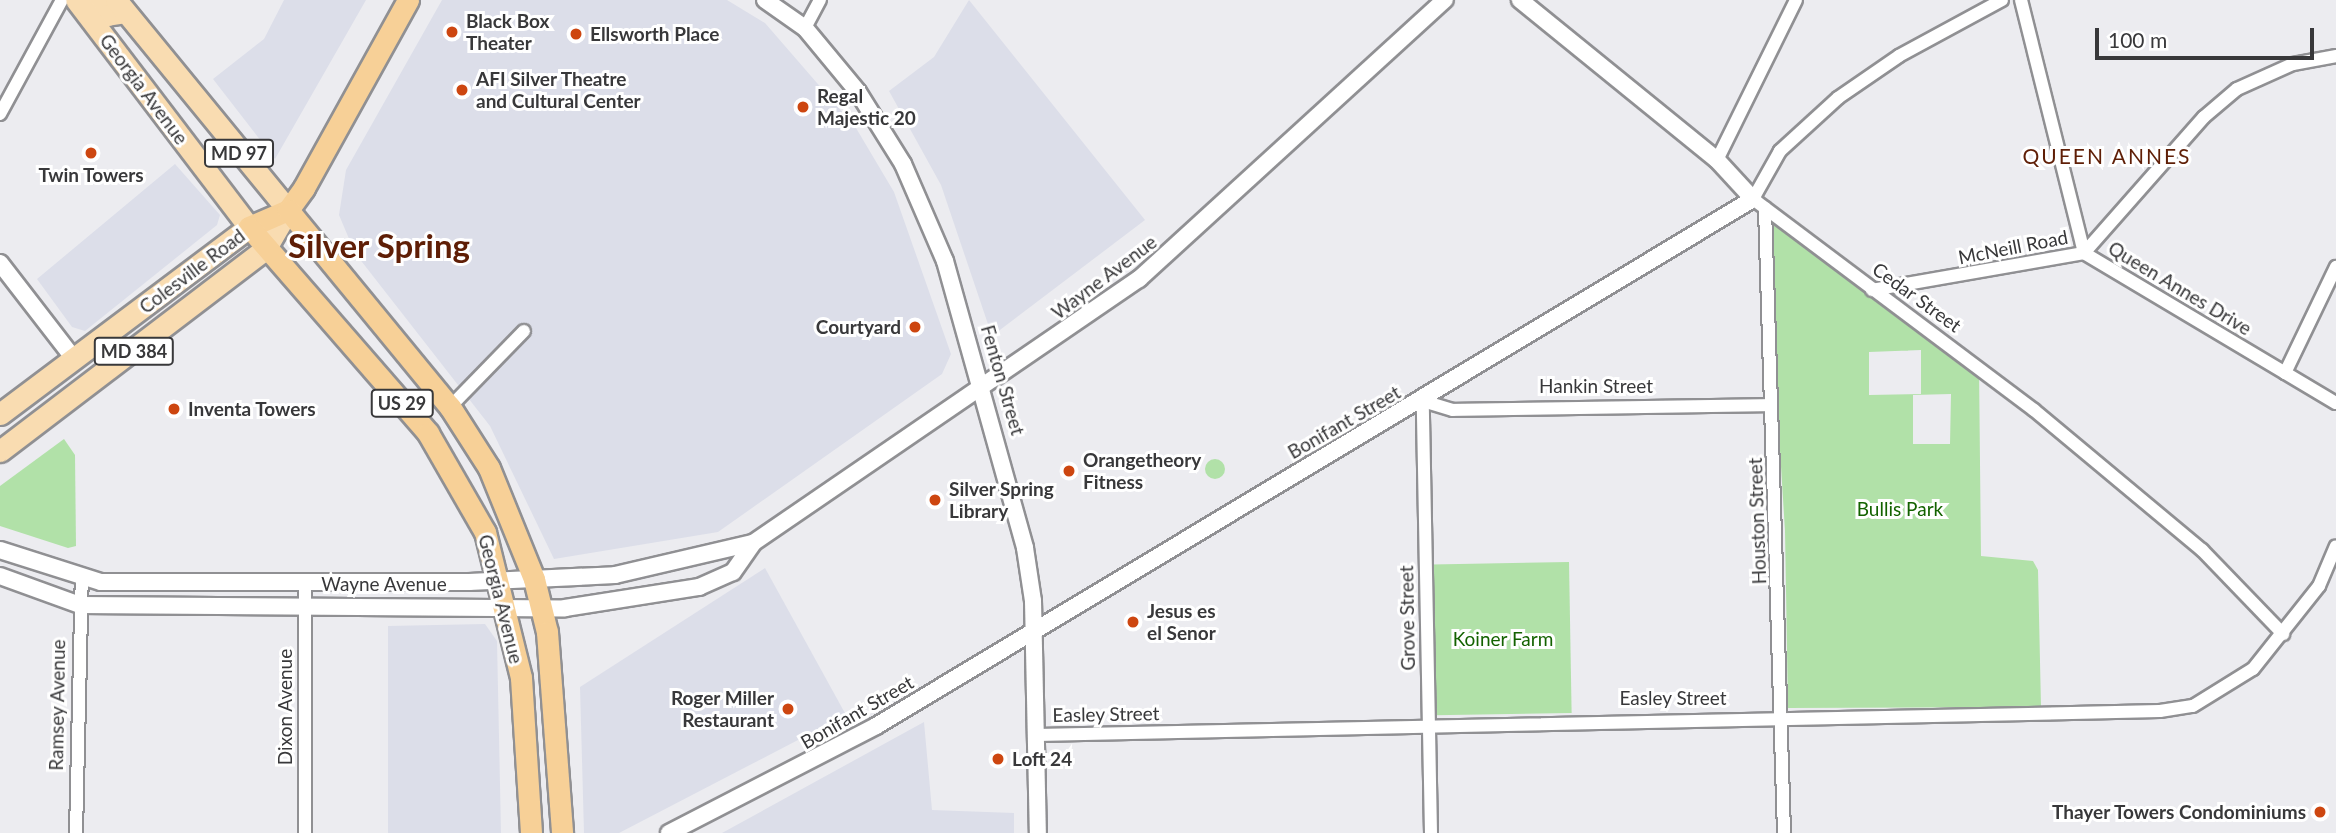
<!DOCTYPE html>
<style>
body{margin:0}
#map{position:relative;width:2336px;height:833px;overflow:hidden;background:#ececf0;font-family:Lato,sans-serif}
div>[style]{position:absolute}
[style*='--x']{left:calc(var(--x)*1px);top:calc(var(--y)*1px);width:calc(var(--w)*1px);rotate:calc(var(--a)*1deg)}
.built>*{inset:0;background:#dcdee9}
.green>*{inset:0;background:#b1e1a8;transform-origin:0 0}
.round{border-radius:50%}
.roads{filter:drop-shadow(2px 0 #909093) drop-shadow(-2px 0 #909093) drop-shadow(0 2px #909093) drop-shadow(0 -2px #909093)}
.minor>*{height:12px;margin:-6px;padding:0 6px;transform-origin:6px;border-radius:6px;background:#fff}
.tertiary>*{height:16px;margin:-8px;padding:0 8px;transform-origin:8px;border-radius:8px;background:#fff}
.primary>*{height:21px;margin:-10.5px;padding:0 10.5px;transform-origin:10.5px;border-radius:10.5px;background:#f9dcb1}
.trunk>*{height:21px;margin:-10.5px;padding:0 10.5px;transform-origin:10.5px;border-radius:10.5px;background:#f7d097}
.dots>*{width:19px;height:19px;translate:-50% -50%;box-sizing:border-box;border:4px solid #fff;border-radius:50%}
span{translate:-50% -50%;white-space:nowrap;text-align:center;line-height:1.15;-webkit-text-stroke:6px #fff;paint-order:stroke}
.shield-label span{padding:2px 5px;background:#fff;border:2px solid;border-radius:5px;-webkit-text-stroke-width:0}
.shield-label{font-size:18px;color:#38383a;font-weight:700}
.poi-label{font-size:19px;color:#38383a;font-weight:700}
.left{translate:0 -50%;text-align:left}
.right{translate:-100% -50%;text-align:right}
.street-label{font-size:19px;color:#38383a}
.park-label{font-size:19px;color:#136200}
.neighbourhood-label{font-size:21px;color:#5f1e06;letter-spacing:2px}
.town-label{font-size:33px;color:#5f1e06;font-weight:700}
.scale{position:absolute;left:2095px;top:28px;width:219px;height:32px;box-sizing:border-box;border:4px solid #38383a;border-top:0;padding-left:9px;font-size:21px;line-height:24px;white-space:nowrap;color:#38383a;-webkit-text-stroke:5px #fff;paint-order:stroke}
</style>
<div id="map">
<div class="built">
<div style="clip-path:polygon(284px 0,366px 0,275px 159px,213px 79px,264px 39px)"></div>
<div style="clip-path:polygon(442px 0,727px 0,765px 23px,856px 128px,894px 192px,951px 354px,942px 374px,718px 532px,554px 559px,490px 426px,355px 253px,339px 215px,346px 170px)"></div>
<div style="clip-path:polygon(969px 0,1145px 220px,992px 336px,941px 185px,889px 91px,934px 57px)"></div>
<div style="clip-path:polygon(175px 164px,220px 215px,217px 225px,85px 331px,72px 327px,37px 279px)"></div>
<div style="clip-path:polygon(765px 568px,846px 715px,619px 833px,584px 833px,580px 687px)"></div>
<div style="clip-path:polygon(485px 624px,497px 641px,501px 833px,388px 833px,388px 626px)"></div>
<div style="clip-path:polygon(924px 722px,932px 810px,1014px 813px,1014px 833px,722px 833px)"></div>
</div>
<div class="green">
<div style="clip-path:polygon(evenodd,1765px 208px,1979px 368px,1981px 556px,2033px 561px,2038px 570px,2041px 707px,1788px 708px,1785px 531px,1765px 208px,1921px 350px,1921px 394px,1869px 395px,1869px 352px,1921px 350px,1765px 208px,1951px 394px,1950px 444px,1913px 444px,1913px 395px,1951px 394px)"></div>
<div style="clip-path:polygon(64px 439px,75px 455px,76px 546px,68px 548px,0 526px,0 486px)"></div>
<div class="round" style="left:1205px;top:459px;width:20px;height:20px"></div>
<div style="left:1569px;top:562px;width:151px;height:137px;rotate:89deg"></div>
</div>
<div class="roads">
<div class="minor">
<div style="--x:2002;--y:0;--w:117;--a:151.5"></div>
<div style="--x:1899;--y:56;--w:74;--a:145.5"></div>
<div style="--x:1838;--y:98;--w:79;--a:137.6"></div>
<div style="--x:1780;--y:151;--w:55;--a:119.4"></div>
<div style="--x:1753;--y:199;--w:351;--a:36.9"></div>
<div style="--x:2034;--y:410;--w:219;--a:39.8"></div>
<div style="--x:2202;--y:550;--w:117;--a:46"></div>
<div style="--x:2021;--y:0;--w:261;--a:76"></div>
<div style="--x:2084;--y:253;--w:293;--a:30.8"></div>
<div style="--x:805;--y:28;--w:32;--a:-62"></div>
<div style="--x:0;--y:114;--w:130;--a:-61.5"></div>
<div style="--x:1717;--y:160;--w:178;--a:-63.7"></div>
<div style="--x:1765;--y:208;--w:625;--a:88.26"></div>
<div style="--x:1872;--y:290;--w:215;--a:-9.9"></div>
<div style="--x:2084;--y:253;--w:181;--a:-48.6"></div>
<div style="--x:2204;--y:117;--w:43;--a:-40.3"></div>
<div style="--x:2237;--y:89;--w:61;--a:-24.1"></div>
<div style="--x:2293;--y:64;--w:44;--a:-10.5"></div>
<div style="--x:2285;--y:373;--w:118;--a:-64.3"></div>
<div style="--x:450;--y:407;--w:106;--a:-45.8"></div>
<div style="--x:1037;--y:735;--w:1123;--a:-1.22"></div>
<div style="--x:2160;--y:711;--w:33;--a:-9"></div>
<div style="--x:2193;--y:706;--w:70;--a:-31.7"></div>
<div style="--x:2253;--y:669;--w:106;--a:-51.5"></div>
<div style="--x:2319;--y:586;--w:43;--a:-67"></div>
<div style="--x:76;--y:833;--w:255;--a:-88.7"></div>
<div style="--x:305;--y:833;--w:251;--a:-90"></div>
<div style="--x:1431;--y:833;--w:432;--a:-91.1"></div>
<div style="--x:1423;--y:401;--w:31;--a:17"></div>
<div style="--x:1453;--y:410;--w:318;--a:-0.9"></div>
</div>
<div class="tertiary">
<div style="--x:765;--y:0;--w:49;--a:35"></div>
<div style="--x:805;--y:28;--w:83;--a:50.4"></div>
<div style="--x:858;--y:92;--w:85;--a:58"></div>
<div style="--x:903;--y:164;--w:106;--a:66.6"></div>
<div style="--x:945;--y:261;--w:298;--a:74.4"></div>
<div style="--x:1025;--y:548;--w:54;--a:81.4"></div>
<div style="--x:1033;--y:601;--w:232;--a:88.8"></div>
<div style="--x:0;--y:263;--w:123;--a:52.3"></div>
<div style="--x:0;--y:550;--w:106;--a:17.6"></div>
<div style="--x:101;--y:582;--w:368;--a:0"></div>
<div style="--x:469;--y:582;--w:146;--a:-2.7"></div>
<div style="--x:615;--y:575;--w:142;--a:-13.1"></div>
<div style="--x:753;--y:543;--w:468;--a:-34.4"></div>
<div style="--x:1139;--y:279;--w:414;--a:-42.4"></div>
<div style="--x:0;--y:576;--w:85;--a:19.9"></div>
<div style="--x:80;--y:605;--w:485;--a:0.4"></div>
<div style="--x:565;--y:608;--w:136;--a:-8.9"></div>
<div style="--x:699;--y:587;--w:37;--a:-24"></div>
<div style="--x:733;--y:572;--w:35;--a:-55"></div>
<div style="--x:669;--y:833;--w:233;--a:-27.3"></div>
<div style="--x:876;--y:726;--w:1023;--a:-31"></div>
<div style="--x:1753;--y:199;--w:53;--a:-132.7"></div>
<div style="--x:1717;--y:160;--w:254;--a:-140.9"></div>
</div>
<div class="primary">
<div style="--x:94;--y:0;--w:20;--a:49"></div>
<div style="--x:107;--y:15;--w:18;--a:-9"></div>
<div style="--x:0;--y:414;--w:311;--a:-36.9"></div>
<div style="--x:249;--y:227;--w:285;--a:-127.3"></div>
<div style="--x:0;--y:451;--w:335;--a:-37.3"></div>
<div style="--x:266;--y:248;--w:44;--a:-59.9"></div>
<div style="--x:288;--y:210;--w:271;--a:-129.3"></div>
</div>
<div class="trunk">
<div style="--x:408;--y:0;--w:215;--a:119"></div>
<div style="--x:304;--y:188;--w:27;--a:126"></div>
<div style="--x:288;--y:210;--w:43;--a:156.4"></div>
<div style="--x:249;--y:227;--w:273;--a:49"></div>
<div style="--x:428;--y:433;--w:114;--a:60.1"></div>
<div style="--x:485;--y:532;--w:150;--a:76.1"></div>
<div style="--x:521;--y:678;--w:155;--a:86.3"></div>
<div style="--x:288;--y:210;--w:255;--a:50.6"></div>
<div style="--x:450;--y:407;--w:72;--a:57.4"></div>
<div style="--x:489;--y:468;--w:120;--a:67.9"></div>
<div style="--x:534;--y:579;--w:55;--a:76.2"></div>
<div style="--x:547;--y:632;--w:202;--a:85.7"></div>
</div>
</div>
<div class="dots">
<div style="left:452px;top:32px;background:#cd4610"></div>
<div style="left:576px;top:34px;background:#cd4610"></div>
<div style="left:462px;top:90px;background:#cd4610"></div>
<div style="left:803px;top:107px;background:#cd4610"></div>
<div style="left:91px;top:153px;background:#cd4610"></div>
<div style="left:915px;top:327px;background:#cd4610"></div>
<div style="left:174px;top:409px;background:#cd4610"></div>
<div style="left:1069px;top:471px;background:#cd4610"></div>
<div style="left:935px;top:500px;background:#cd4610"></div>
<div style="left:1133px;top:622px;background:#cd4610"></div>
<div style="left:788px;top:709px;background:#cd4610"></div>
<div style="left:998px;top:759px;background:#cd4610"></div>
<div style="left:2320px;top:812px;background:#cd4610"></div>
</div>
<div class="shield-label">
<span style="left:239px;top:153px">MD 97</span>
<span style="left:134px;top:351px">MD 384</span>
<span style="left:402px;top:403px">US 29</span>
</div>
<div class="poi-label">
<span class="left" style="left:466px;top:32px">Black Box<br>Theater</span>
<span class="left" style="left:590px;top:34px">Ellsworth Place</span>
<span class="left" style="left:476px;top:90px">AFI Silver Theatre<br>and Cultural Center</span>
<span class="left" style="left:817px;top:107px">Regal<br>Majestic 20</span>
<span style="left:91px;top:175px">Twin Towers</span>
<span class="right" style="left:901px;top:327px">Courtyard</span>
<span class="left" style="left:188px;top:409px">Inventa Towers</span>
<span class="left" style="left:1083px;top:471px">Orangetheory<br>Fitness</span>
<span class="left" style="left:949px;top:500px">Silver Spring<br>Library</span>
<span class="left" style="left:1147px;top:622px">Jesus es<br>el Senor</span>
<span class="right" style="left:774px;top:709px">Roger Miller<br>Restaurant</span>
<span class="left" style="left:1012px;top:759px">Loft 24</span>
<span class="right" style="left:2306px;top:812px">Thayer Towers Condominiums</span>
</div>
<div class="street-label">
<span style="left:144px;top:89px;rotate:53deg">Georgia Avenue</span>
<span style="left:2013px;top:247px;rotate:-11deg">McNeill Road</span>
<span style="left:192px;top:271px;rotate:-37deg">Colesville Road</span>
<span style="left:1104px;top:277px;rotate:-37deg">Wayne Avenue</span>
<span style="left:2180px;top:288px;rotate:31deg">Queen Annes Drive</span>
<span style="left:1917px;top:297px;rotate:36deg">Cedar Street</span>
<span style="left:1003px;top:380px;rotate:74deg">Fenton Street</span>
<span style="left:1596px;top:386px">Hankin Street</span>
<span style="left:1344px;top:422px;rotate:-30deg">Bonifant Street</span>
<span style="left:1757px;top:521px;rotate:-92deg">Houston Street</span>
<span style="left:384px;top:584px">Wayne Avenue</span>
<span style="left:501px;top:599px;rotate:76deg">Georgia Avenue</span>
<span style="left:1407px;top:618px;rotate:-91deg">Grove Street</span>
<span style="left:1673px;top:698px">Easley Street</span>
<span style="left:57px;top:705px;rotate:-89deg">Ramsey Avenue</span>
<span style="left:285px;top:707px;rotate:-90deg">Dixon Avenue</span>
<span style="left:857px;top:712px;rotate:-30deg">Bonifant Street</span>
<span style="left:1106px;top:714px;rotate:-1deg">Easley Street</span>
</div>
<div class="park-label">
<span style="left:1900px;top:509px">Bullis Park</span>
<span style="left:1503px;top:639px">Koiner Farm</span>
</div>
<div class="neighbourhood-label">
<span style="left:2107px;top:156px">QUEEN ANNES</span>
</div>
<div class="town-label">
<span style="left:379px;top:246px">Silver Spring</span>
</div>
<div class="scale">100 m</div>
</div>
